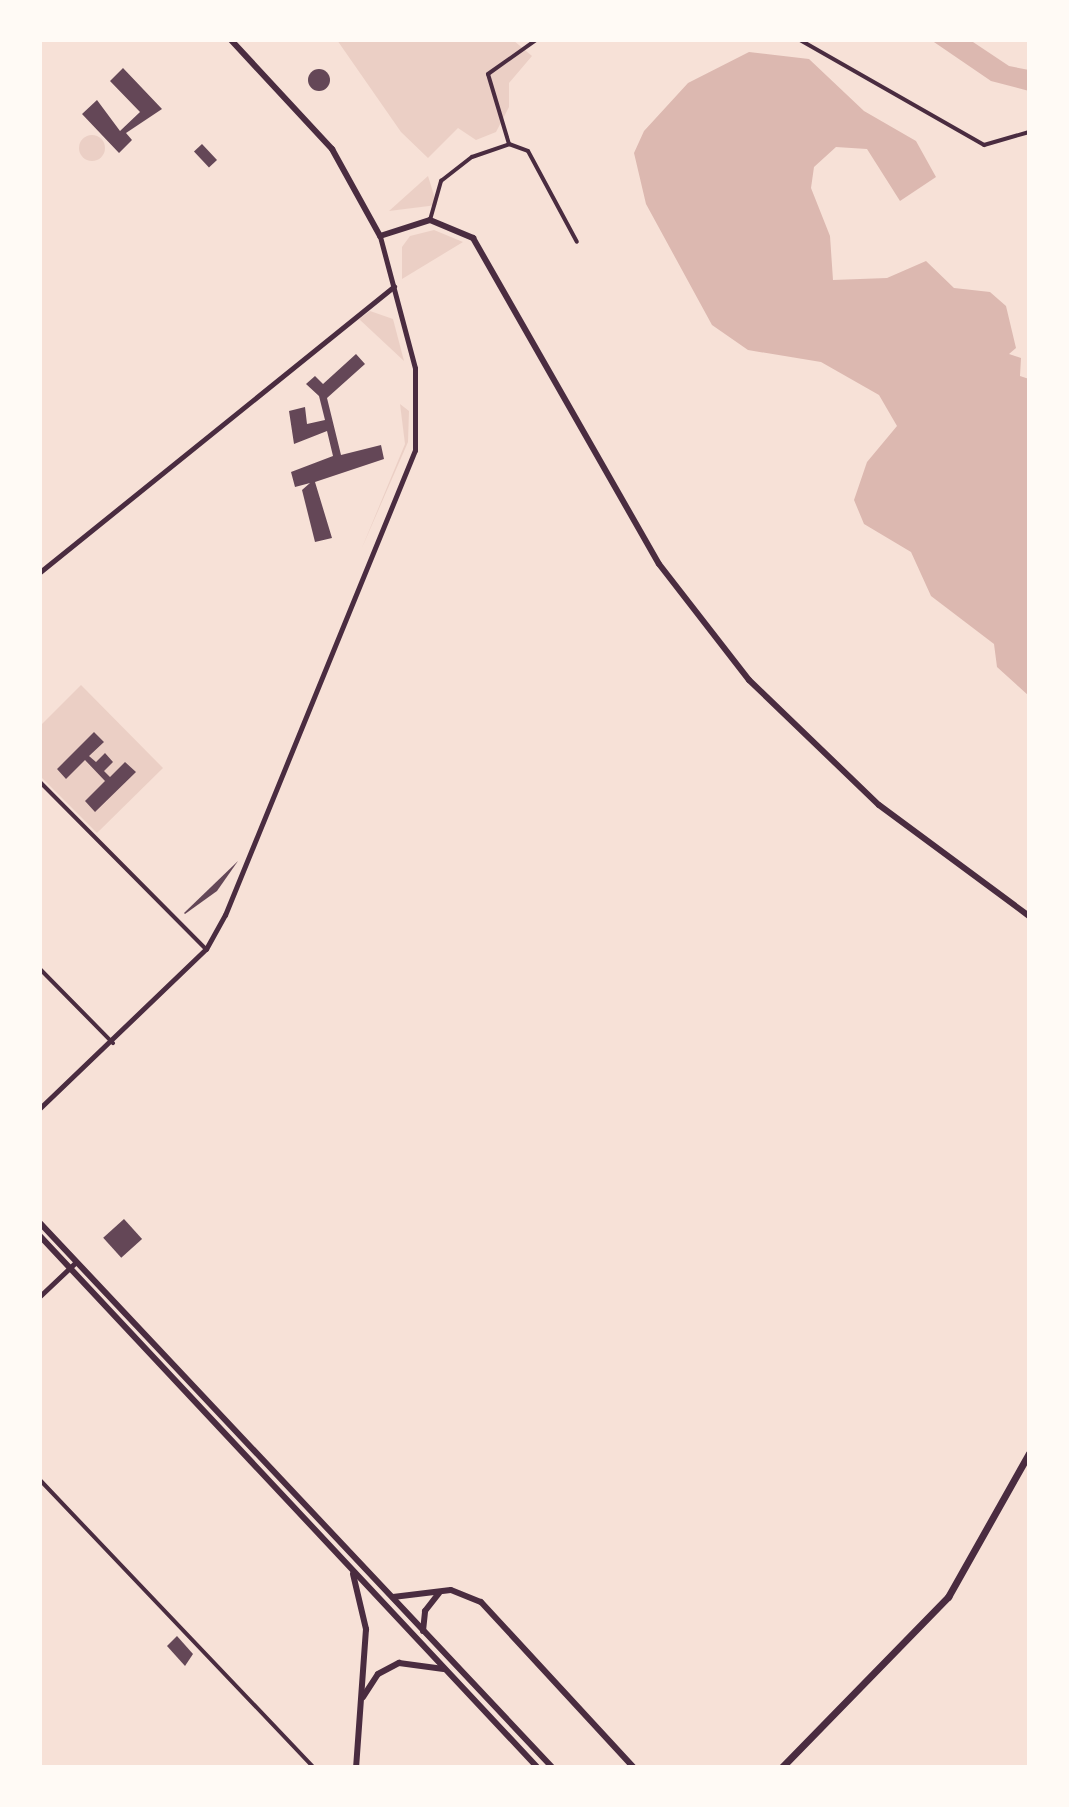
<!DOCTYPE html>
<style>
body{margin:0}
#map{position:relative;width:1069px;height:1807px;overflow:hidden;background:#f7e1d7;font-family:"Roboto Serif",serif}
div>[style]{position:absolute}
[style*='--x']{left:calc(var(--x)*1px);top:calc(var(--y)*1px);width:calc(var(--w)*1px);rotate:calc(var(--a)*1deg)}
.green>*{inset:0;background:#ebcfc5}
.round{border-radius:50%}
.water>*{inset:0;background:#dcb8b0}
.building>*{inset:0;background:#644757;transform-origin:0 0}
.minor>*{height:4px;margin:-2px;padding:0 2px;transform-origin:2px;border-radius:2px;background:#4a2c40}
.tertiary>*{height:5px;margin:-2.5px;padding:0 2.5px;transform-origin:2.5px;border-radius:2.5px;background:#4a2c40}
.secondary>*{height:6px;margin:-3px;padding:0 3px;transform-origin:3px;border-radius:3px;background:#4a2c40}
.trunk>*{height:7px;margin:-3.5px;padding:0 3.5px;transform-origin:3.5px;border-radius:3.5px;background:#4a2c40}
span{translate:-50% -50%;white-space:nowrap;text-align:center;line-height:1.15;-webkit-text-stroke:8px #fffaf5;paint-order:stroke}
.frame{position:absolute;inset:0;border:42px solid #fffaf5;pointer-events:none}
</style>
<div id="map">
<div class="green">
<div style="clip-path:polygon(337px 40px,513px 40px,532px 56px,509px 83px,509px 107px,496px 132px,476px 140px,458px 128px,428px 158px,401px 132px)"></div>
<div class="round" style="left:79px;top:135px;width:26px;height:26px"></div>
<div style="clip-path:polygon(428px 176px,437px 205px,389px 211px)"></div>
<div style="clip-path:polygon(434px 230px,463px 242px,402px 279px,402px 247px,410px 236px)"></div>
<div style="clip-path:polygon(370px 311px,393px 319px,404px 361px,359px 319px)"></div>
<div style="clip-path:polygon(400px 404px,409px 411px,408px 442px,361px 550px,405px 444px)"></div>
<div style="clip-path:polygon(81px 685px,163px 768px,97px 833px,40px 776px,40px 726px)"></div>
</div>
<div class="water">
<div style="clip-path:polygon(931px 40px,970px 40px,1009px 66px,1029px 70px,1029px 91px,991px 81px)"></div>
<div style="clip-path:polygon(749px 52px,809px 59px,864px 111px,916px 141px,936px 177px,900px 201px,867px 149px,836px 147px,814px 167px,811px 188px,830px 236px,833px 280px,887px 278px,926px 261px,954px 288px,990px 292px,1006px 306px,1016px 348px,1009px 354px,1021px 358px,1020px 376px,1029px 379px,1029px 696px,997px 667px,994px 644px,931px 596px,911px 552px,864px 524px,854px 500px,867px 462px,897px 426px,879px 395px,821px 362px,748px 350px,712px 325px,646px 204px,634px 153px,644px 131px,688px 83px)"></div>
</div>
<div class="building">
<div style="clip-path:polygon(123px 68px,162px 109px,126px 133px,132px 140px,119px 153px,82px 114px,97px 100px,120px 131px,140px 112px,110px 81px)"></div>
<div class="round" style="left:308px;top:69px;width:22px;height:22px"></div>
<div style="left:202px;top:144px;width:22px;height:11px;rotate:47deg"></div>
<div style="clip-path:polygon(356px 354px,365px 364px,327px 398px,341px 455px,381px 445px,384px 459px,315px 482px,332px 538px,315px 542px,302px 490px,310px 483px,295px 487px,291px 472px,333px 456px,327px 431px,294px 444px,289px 411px,305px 407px,307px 424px,325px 420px,319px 396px,306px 384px,315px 376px,323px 384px)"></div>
<div style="clip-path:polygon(94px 732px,104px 742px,89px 756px,96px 762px,105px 753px,113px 762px,104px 771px,110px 777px,125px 762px,136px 772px,95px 812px,85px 801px,105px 781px,85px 760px,66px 779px,57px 769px)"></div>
<div style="clip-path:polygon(238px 861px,217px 891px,185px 914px,184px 913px)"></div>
<div style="left:124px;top:1219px;width:27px;height:28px;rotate:48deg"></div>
<div style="clip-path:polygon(177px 1636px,193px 1654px,185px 1666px,167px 1646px)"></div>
</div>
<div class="minor">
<div style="--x:800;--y:40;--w:212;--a:29.7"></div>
<div style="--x:984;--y:145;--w:47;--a:-16.1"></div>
<div style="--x:509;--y:144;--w:73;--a:-106.7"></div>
<div style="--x:488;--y:74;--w:59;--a:-35.3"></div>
<div style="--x:430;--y:220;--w:41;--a:-74.2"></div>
<div style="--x:441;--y:181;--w:39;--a:-38"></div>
<div style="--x:472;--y:157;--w:39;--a:-19"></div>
<div style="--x:509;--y:144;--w:20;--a:20"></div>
<div style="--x:528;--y:151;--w:103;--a:61.7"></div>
<div style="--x:40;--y:782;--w:235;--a:45.2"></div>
<div style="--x:40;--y:969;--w:104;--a:45.4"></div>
<div style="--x:40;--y:1480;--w:396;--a:46.4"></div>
</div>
<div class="tertiary">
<div style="--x:40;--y:572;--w:455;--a:-38.9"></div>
<div style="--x:40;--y:1108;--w:230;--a:-43.8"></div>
<div style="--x:206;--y:949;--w:39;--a:-61"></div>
<div style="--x:225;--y:915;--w:502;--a:-67.77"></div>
<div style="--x:415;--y:450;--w:82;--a:-90"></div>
<div style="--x:415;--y:368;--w:137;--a:-104.9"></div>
<div style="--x:40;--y:1296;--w:50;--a:-43.4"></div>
</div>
<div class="secondary">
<div style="--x:231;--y:40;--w:149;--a:47.2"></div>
<div style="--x:332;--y:149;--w:99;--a:61.1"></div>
<div style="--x:380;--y:236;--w:52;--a:-17.7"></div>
<div style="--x:430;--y:220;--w:47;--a:22.7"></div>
<div style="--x:473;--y:238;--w:375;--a:60.3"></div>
<div style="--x:659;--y:564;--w:147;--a:52.2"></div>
<div style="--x:749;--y:680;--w:180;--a:43.9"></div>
<div style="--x:879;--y:805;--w:187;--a:36.5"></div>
<div style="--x:40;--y:1223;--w:747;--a:46.74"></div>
<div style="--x:40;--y:1236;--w:727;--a:46.89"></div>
<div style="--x:353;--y:1574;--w:57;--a:76.7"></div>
<div style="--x:366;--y:1629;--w:138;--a:94.1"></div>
<div style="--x:393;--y:1597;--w:58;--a:-6.9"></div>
<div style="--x:451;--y:1590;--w:32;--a:22"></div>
<div style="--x:481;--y:1602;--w:224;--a:47.3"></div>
<div style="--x:423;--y:1631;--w:20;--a:-84"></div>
<div style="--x:425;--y:1611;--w:23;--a:-52"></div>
<div style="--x:363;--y:1697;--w:27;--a:-57"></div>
<div style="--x:378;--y:1674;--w:24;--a:-28"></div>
<div style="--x:399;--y:1663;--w:45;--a:7.6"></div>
</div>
<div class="trunk">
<div style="--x:782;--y:1767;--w:238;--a:-45.7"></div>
<div style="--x:948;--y:1597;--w:165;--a:-60.6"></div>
</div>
<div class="frame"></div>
</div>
